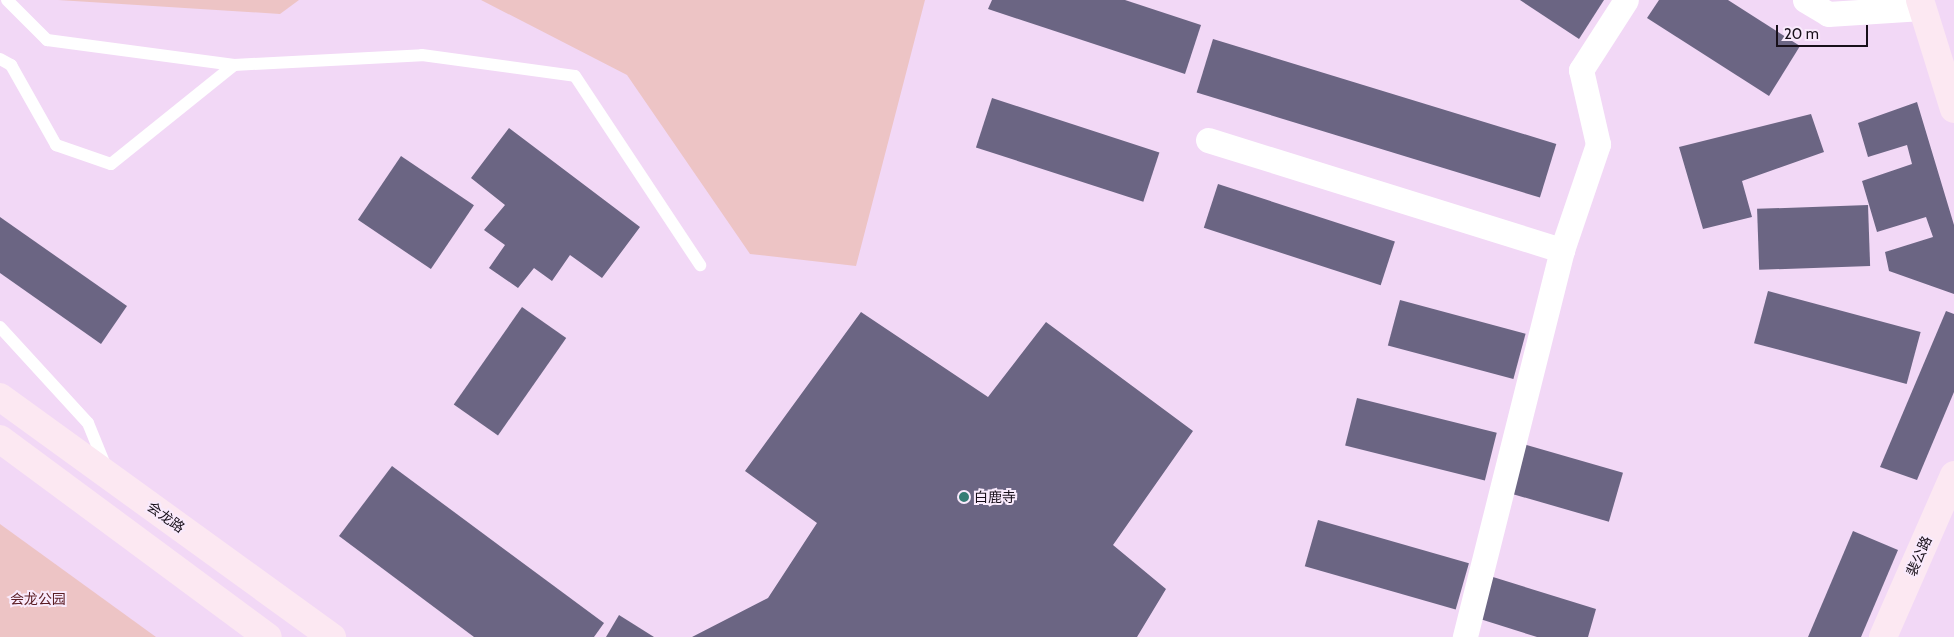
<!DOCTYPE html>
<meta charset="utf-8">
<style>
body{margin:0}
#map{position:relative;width:1954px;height:637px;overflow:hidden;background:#f2d8f6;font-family:Cabin,"Noto Sans SC",sans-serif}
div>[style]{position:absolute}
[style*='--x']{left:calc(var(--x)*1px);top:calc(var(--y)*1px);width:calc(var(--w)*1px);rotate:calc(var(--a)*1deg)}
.green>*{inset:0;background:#edc4c5}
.building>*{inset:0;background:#6b6583;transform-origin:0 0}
.lane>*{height:12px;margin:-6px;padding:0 6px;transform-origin:6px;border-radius:6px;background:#fff}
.street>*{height:25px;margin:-12.5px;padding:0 12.5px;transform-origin:12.5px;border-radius:12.5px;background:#fff}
.secondary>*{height:28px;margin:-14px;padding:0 14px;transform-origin:14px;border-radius:14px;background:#fce8f2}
.dots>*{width:14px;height:14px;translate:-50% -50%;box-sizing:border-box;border:2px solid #f9eafc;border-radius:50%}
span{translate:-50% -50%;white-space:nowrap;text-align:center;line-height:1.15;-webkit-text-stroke:4px #f9eafc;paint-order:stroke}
.poi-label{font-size:14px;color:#18101a}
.left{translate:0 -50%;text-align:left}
.street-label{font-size:14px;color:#18101a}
.park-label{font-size:14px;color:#5a1d24}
.scale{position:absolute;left:1776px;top:25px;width:92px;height:22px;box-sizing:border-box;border:2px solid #18101a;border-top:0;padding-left:6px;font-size:15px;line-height:18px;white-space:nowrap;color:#18101a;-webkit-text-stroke:4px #f9eafc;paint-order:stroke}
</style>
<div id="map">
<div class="green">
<div style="clip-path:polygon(58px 0,299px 0,280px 14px)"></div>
<div style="clip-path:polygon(481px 0,925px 0,856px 266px,750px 254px,627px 75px)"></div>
<div style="clip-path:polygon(0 524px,156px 637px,0 637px)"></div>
</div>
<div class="building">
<div style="clip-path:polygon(992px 0,1125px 0,1201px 25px,1185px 74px,988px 9px)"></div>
<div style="clip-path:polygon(1520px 0,1604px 0,1579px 39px)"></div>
<div style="clip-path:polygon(1659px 0,1728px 0,1800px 46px,1769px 96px,1647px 18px)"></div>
<div style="left:1213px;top:39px;width:359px;height:56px;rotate:17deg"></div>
<div style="left:992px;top:98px;width:176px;height:52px;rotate:18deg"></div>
<div style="clip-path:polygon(1917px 102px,1954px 225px,1954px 294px,1889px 271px,1885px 252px,1933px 237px,1926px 217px,1877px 232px,1862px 181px,1912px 164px,1907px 145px,1868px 157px,1858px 123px)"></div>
<div style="clip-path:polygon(1811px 114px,1824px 152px,1742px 181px,1752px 217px,1703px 229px,1679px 147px)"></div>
<div style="clip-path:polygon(509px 128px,640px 227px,602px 278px,570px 255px,552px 281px,534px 268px,518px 288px,489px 268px,505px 245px,484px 230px,505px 205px,471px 178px)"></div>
<div style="left:401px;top:156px;width:88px;height:77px;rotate:34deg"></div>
<div style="left:1218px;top:184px;width:186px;height:46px;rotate:18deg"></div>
<div style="left:1868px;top:205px;width:61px;height:111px;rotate:88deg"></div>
<div style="clip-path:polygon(0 217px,127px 306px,101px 344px,0 273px)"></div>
<div style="left:1768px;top:291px;width:158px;height:54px;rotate:15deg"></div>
<div style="left:1400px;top:300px;width:130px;height:47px;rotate:15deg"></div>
<div style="left:522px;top:307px;width:54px;height:119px;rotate:35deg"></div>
<div style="clip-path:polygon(1946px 311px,1954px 314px,1954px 392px,1917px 480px,1880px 467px)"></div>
<div style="clip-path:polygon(861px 312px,988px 397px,1046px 322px,1193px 431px,1113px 545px,1166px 589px,1137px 637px,692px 637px,768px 598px,817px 523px,745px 471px)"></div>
<div style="left:1357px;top:398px;width:144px;height:49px;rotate:14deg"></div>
<div style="left:1523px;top:444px;width:104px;height:51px;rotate:16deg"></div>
<div style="clip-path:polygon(392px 466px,604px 623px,594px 637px,474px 637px,339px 536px)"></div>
<div style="left:1318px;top:520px;width:157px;height:48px;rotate:16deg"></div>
<div style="clip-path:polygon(1853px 531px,1898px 550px,1861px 637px,1808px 637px)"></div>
<div style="clip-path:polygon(1493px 577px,1596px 609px,1588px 637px,1537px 637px,1480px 619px)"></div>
<div style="clip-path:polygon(619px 615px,654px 637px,606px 637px)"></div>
</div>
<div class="lane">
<div style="--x:7;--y:0;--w:57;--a:45"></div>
<div style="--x:47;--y:40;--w:189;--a:7.6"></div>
<div style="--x:0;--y:59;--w:13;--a:29"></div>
<div style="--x:11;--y:65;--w:92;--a:60.6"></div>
<div style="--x:56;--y:145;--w:58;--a:19.1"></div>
<div style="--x:111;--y:164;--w:158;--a:-38.8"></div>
<div style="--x:234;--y:65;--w:188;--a:-3"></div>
<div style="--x:422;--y:55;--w:154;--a:7.8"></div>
<div style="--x:575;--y:76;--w:227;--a:56.5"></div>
<div style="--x:0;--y:327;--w:130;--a:47.5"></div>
<div style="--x:88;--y:423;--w:48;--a:67.8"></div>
</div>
<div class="street">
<div style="--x:1805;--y:0;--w:27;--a:31"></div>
<div style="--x:1828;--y:14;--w:94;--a:-3.7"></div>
<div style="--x:1208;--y:140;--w:371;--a:17.3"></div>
<div style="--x:1562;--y:250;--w:399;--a:104.1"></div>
<div style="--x:1562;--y:250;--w:112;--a:-71.2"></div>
<div style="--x:1598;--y:144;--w:76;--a:-102.9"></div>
<div style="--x:1581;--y:70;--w:83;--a:-57.3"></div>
</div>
<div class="secondary">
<div style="--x:1920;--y:0;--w:114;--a:72.7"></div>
<div style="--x:0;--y:397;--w:410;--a:35.9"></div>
<div style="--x:0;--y:439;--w:333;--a:36.5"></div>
<div style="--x:1883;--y:637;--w:177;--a:-66.3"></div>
</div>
<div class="dots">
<div style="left:964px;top:497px;background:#357c74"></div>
</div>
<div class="poi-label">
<span class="left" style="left:974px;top:497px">白鹿寺</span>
</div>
<div class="street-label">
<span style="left:166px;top:517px;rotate:36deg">会龙路</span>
<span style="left:1919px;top:556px;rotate:-66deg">裴公路</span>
</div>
<div class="park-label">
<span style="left:38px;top:599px">会龙公园</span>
</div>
<div class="scale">20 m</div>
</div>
